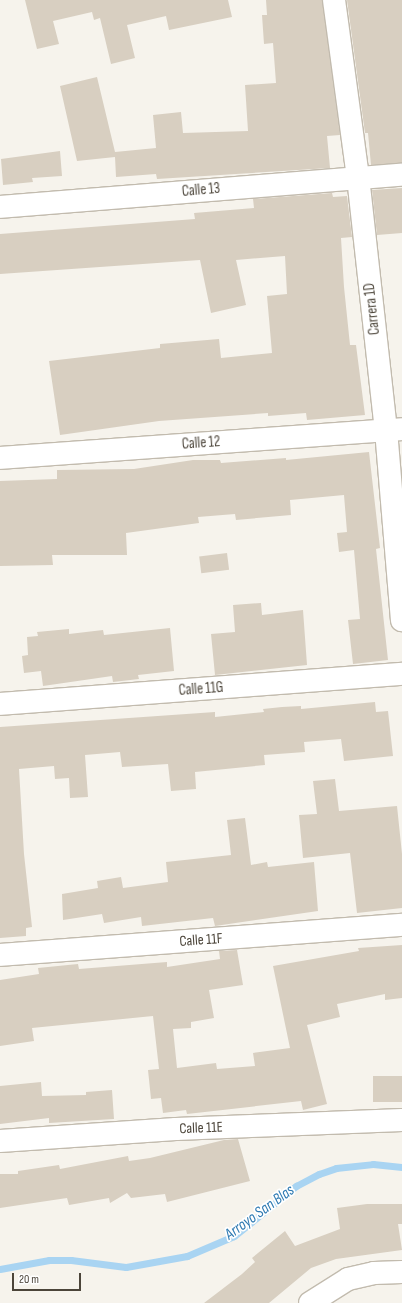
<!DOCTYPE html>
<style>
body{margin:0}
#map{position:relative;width:402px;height:1303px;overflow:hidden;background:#f6f3ec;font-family:"Sofia Sans Condensed",sans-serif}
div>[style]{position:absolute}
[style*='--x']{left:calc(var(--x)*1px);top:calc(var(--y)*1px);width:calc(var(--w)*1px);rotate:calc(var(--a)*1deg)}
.stream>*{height:7px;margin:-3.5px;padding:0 3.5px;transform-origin:3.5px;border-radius:3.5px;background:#a9d4f2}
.building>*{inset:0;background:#d8cfc1;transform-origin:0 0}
.roads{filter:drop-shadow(1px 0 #c2bbae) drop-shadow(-1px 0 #c2bbae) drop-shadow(0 1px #c2bbae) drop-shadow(0 -1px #c2bbae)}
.minor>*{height:22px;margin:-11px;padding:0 11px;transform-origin:11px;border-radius:11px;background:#fff}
span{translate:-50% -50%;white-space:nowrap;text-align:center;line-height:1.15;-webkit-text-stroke:3.5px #fff;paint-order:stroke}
.street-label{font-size:15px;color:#4b4439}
.water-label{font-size:16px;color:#2e7ab2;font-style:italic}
.scale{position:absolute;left:12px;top:1273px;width:69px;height:18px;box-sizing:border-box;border:2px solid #4b4439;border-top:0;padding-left:5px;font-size:12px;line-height:14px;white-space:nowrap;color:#4b4439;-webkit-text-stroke:3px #fff;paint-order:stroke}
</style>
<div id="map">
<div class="stream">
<div style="--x:0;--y:1269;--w:50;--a:-10.4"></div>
<div style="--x:49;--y:1260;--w:22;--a:0"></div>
<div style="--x:71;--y:1260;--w:55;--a:7.3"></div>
<div style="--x:126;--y:1267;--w:62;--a:-10.2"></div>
<div style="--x:187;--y:1256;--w:51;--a:-23.1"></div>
<div style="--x:234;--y:1236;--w:80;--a:-38.9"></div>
<div style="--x:296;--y:1186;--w:26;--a:-28"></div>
<div style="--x:319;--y:1174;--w:18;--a:-19"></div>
<div style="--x:336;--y:1168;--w:37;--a:-6"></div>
<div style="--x:373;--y:1164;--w:29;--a:6"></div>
</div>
<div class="building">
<div style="clip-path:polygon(25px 0,228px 0,232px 17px,169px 30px,166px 16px,127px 25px,135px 58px,111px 64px,100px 18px,94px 20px,92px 12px,53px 21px,59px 44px,37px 49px)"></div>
<div style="clip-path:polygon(266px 0,322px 0,340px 135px,327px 136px,330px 168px,157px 179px,156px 174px,116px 177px,115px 157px,77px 161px,60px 86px,97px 77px,115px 152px,156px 148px,153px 115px,181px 112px,183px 133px,248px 131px,245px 85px,276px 83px,273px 43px,264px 44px,262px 15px,267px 15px)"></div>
<div style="clip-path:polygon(347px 0,402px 0,402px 163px,371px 165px,368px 133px,365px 133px)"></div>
<div style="clip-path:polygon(60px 151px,62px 176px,32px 178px,33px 182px,3px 185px,1px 159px)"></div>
<div style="clip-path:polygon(402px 188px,402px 233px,377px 235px,372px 190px)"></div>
<div style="clip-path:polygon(332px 193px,333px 197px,347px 196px,352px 237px,341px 238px,344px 287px,350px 345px,356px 345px,365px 415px,307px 420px,306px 413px,268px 416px,268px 413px,159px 421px,60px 435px,49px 361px,160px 348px,160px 344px,219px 339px,221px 358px,272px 353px,267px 296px,287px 294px,285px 256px,236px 260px,246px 305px,211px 313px,200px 260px,0 274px,0 234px,195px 219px,194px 213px,254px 208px,253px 199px)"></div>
<div style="clip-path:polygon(369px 452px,380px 548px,376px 549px,388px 660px,353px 664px,348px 620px,360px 619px,354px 550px,339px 552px,337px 533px,347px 532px,344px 495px,290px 500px,291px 515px,236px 520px,235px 514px,198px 517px,199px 523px,126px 533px,127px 555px,52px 555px,53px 565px,0 566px,0 481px,57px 479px,57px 470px,134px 469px,193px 460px,220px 460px,221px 463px,286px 458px,286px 460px)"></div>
<div style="left:227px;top:553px;width:17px;height:28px;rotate:83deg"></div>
<div style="clip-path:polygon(261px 603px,262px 615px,303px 610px,307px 665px,215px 675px,211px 634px,235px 632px,233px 605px)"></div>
<div style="clip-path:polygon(170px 628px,174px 671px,138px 675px,139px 679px,113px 682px,112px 676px,43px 686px,41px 671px,24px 673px,22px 656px,28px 655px,27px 637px,38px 636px,37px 632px,69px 629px,69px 634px,103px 630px,104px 635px)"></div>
<div style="clip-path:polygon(375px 702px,376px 712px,388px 711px,393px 756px,344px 761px,341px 739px,304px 742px,305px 752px,264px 755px,265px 765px,195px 772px,196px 789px,171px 791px,168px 764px,122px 767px,120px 752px,85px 755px,88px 797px,70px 798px,69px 778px,55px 779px,54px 766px,19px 769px,24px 854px,32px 927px,26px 928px,26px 936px,0 938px,0 727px,215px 712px,215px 717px,264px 712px,263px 709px,282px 707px,301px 706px,301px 709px)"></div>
<div style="clip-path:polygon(335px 779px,339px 811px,397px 806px,402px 854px,402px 908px,357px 913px,350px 853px,303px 858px,299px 815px,317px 814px,313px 781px)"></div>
<div style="clip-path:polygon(245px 818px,251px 865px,267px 862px,268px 867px,314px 862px,318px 911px,215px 926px,213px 918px,142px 926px,141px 917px,104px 923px,102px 914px,63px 920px,62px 894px,98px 888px,97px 881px,121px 877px,123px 888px,168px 882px,166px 862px,231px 855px,227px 820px)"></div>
<div style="clip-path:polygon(402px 945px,402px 998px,385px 1000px,385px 994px,337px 1004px,340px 1017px,307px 1025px,327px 1104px,303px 1110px,301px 1101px,187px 1114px,186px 1110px,163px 1113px,161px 1098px,151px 1099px,148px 1070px,159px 1069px,153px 1016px,32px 1028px,34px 1041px,0 1046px,0 980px,39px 974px,38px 968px,78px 964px,79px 969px,167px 962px,167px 967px,220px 959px,219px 951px,237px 950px,243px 985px,209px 990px,214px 1018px,191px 1022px,191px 1028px,173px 1029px,177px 1068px,216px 1063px,217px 1069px,255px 1066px,253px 1053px,290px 1048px,273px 966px,359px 951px,358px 948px)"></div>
<div style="left:402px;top:1076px;width:26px;height:29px;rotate:90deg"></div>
<div style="clip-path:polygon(41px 1082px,42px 1096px,86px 1095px,86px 1092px,112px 1090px,114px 1119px,49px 1123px,49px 1118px,0 1124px,0 1086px)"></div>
<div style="clip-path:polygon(238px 1139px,250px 1181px,167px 1202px,165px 1194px,131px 1198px,127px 1193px,110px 1203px,109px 1198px,69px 1205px,67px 1198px,0 1208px,0 1174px,18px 1174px,18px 1171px,59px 1165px,60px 1169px,128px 1156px,129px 1161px,150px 1158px,224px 1140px)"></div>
<div style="clip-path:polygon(367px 1204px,402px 1204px,402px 1224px,398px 1224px,402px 1250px,336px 1259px,311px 1268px,269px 1303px,204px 1303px,242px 1274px,255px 1262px,252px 1258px,285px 1231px,295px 1246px,340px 1229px,337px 1208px)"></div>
</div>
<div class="roads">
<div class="minor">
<div style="--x:334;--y:0;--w:179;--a:82.3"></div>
<div style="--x:358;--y:177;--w:255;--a:83.7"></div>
<div style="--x:386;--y:430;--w:191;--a:85.2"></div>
<div style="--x:0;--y:207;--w:403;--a:-4.6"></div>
<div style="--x:0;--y:458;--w:403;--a:-4.1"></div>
<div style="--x:0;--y:704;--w:403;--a:-4.3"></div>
<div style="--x:0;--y:955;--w:403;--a:-4.3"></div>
<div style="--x:0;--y:1141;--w:176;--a:-3.9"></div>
<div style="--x:176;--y:1129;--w:226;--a:-2.3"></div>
<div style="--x:310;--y:1303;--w:45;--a:-32.3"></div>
<div style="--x:348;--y:1279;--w:27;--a:-13"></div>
<div style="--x:374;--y:1273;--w:28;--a:-2"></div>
</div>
</div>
<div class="street-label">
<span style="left:201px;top:190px;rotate:-5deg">Calle 13</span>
<span style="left:372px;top:309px;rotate:-96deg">Carrera 1D</span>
<span style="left:201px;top:443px;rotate:-4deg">Calle 12</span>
<span style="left:201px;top:689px;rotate:-4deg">Calle 11G</span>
<span style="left:201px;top:940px;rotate:-4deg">Calle 11F</span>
<span style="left:201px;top:1128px;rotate:-2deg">Calle 11E</span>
</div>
<div class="water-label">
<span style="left:260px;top:1213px;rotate:-36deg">Arroyo San Blas</span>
</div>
<div class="scale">20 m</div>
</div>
